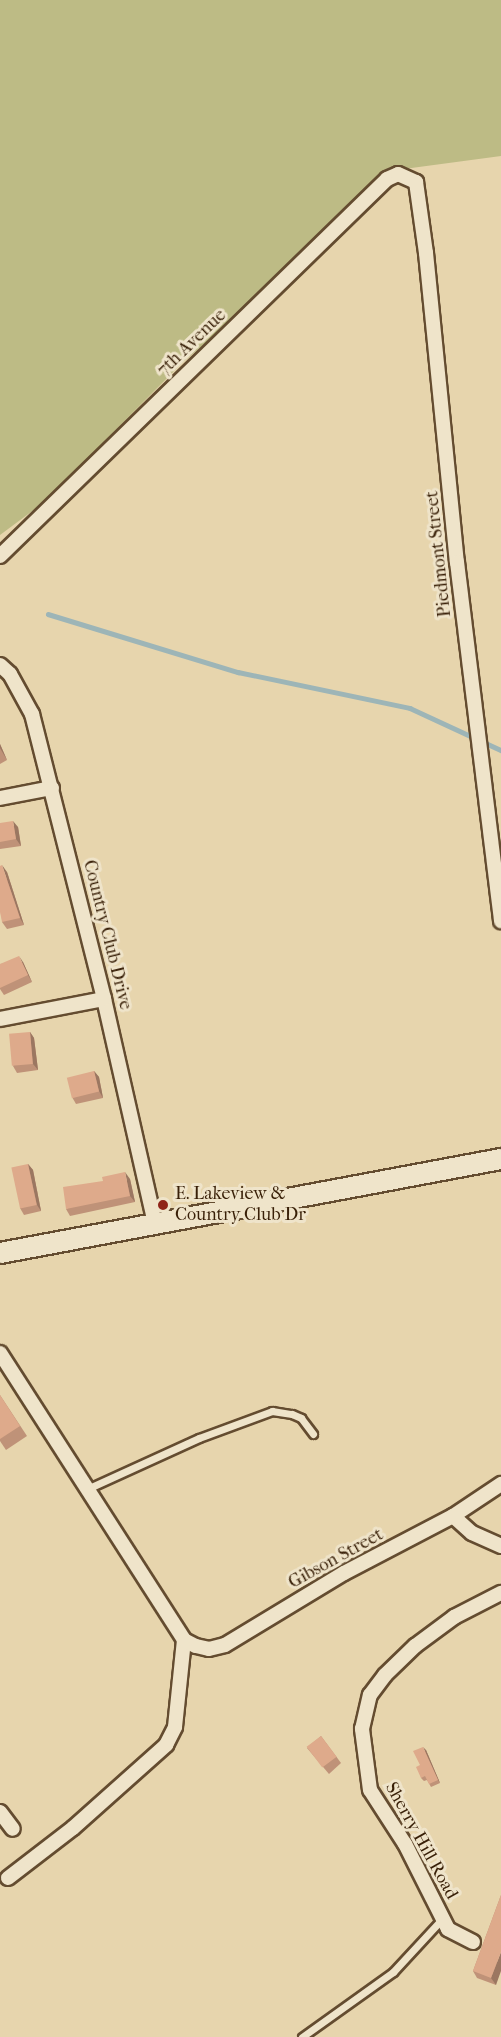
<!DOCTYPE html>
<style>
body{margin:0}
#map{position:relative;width:501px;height:2037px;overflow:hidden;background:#e7d5ad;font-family:"IM FELL French Canon",serif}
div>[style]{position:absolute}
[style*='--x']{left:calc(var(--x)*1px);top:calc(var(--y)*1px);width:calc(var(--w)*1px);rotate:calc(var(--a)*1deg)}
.green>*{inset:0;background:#bdbb85}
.stream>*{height:4.5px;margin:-2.25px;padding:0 2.25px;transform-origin:2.25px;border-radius:2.25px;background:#9db5b7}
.roads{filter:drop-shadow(2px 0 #644c30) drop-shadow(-2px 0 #644c30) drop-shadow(0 2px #644c30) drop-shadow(0 -2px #644c30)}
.lane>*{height:7px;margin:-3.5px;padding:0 3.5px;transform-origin:3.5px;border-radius:3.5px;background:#efe4ca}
.street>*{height:14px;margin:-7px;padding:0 7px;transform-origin:7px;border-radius:7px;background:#efe4ca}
.secondary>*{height:20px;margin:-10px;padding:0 10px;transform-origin:10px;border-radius:10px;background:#efe4ca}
.wall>*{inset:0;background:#bf9278}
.shaded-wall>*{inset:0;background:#9b7761}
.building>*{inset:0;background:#deaa8b;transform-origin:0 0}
.dots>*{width:16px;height:16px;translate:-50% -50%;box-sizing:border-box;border:3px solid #efe4ca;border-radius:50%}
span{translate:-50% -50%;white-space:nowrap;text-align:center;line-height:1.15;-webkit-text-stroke:6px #efe4ca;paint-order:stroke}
.street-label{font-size:18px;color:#381f07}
.poi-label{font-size:18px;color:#381f07}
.left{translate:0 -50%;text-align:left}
</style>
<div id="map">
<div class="green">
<div style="clip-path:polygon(0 0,501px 0,501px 156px,389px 171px,283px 268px,258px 298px,182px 363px,43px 503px,0 535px)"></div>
</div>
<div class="stream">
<div style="--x:48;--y:614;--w:199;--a:17"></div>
<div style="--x:238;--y:672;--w:176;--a:11.8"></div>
<div style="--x:410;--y:708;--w:100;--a:24.8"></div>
</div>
<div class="roads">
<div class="lane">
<div style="--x:87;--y:1489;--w:123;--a:-24.5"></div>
<div style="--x:199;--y:1438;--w:78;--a:-20.3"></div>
<div style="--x:272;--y:1411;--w:20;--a:9"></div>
<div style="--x:292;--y:1414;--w:10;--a:24"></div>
<div style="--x:301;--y:1418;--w:20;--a:53"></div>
<div style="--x:302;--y:2037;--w:112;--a:-35.5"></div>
<div style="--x:393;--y:1972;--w:74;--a:-47.2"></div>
</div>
<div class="street">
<div style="--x:0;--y:556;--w:540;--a:-44.25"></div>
<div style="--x:387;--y:179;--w:12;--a:-24"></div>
<div style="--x:398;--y:174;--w:20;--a:24"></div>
<div style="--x:416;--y:182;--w:72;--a:82"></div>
<div style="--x:426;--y:253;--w:311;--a:84.3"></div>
<div style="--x:457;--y:562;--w:362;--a:83"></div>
<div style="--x:0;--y:665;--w:13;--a:42"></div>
<div style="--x:10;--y:674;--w:46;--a:61.2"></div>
<div style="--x:32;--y:714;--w:294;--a:75.8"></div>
<div style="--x:104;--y:999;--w:231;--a:77.2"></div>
<div style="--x:0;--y:798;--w:53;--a:-10.9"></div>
<div style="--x:0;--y:1019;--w:106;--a:-10.9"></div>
<div style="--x:0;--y:1353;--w:341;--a:57.3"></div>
<div style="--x:453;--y:1516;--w:25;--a:42"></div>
<div style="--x:472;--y:1533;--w:32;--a:24"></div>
<div style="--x:0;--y:1812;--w:21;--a:53"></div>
<div style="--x:8;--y:1878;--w:82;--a:-37.6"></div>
<div style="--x:73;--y:1828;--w:125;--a:-41.7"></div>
<div style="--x:166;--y:1745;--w:20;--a:-63"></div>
<div style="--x:175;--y:1727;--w:87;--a:-84.1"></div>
<div style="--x:184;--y:1640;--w:13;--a:27"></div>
<div style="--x:196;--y:1646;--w:13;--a:13"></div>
<div style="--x:209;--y:1649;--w:16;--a:-14"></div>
<div style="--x:225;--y:1645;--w:139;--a:-31.2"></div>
<div style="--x:344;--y:1573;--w:123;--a:-27.6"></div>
<div style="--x:453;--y:1516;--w:58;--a:-33.7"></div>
<div style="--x:473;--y:1942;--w:28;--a:-153"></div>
<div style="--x:448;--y:1929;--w:95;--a:-116.8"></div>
<div style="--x:405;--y:1844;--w:64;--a:-122.9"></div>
<div style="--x:370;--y:1790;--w:62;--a:-97.5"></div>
<div style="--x:362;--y:1729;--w:35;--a:-77"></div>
<div style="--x:370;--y:1695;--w:25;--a:-53"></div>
<div style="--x:385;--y:1675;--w:42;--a:-44"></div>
<div style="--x:415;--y:1646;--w:49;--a:-36.6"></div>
<div style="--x:454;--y:1617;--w:53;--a:-27.1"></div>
</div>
<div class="secondary">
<div style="--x:0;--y:1253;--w:510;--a:-10.63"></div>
</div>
</div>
<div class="wall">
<div style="clip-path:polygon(0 744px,7px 760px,0 764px)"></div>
<div style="clip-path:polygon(0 823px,18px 827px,21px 846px,0 849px)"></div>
<div style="clip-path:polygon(7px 872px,24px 925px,7px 929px,2px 922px)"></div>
<div style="clip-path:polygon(23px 962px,32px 982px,4px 995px,0 989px,0 964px)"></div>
<div style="clip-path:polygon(30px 1032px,34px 1038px,38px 1070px,17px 1073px,13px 1066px)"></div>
<div style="clip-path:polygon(94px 1071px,99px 1077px,103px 1098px,76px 1104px,72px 1097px)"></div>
<div style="clip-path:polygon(28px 1164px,33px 1170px,41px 1211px,24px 1215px,20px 1208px)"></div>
<div style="clip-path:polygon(130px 1179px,135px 1202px,70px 1216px,66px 1209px)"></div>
<div style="clip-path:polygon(0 1395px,27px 1436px,6px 1450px,0 1441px)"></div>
<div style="clip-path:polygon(321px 1736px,341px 1763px,329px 1774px,307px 1748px)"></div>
<div style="clip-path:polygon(426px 1750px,440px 1783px,431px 1787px,427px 1780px,424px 1781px,421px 1778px,420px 1765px)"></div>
<div style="clip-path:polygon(501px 1895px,496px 1985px,477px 1978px,473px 1971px)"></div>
</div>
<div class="shaded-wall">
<div style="clip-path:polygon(0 744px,7px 760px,0 748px)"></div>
<div style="clip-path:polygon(13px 821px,18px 827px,21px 846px,16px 839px)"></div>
<div style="clip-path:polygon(2px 865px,7px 872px,24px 925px,20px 918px)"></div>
<div style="clip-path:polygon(19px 956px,23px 962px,32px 982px,28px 975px)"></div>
<div style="clip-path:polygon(30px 1032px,34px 1038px,38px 1070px,33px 1064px)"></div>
<div style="clip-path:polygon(94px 1071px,99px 1077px,103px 1098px,99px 1091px)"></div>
<div style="clip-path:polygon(28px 1164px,33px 1170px,41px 1211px,37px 1205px)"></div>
<div style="clip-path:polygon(125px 1172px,130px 1179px,135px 1202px,130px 1196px)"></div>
<div style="clip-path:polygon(423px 1747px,426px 1750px,440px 1783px,438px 1780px)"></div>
<div style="clip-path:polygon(501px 1952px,501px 1971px,496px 1985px,491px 1978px)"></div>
</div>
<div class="building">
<div style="clip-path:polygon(13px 821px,16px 839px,0 842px,0 823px)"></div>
<div style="clip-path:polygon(2px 865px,20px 918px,2px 922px,0 912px,0 866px)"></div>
<div style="clip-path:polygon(19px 956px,28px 975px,0 988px,0 964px)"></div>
<div style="left:30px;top:1032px;width:32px;height:21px;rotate:85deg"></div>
<div style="left:94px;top:1071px;width:21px;height:28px;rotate:76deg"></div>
<div style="left:28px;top:1164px;width:42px;height:17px;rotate:78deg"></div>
<div style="clip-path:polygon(125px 1172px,130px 1196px,66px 1209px,63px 1187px,103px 1181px,102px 1177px)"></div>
<div style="clip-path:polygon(0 1395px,20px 1426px,0 1439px)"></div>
<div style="left:321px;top:1736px;width:26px;height:18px;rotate:53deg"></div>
<div style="clip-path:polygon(423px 1747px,438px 1780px,429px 1784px,425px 1776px,421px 1778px,416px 1767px,420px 1765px,413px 1751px)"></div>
<div style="clip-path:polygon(501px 1895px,501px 1952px,491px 1978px,473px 1971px)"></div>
</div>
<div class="dots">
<div style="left:163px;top:1205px;background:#8f2418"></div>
</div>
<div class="street-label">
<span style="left:192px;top:343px;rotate:-44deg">7th Avenue</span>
<span style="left:439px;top:554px;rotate:-96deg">Piedmont Street</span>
<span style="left:107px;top:935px;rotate:76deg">Country Club Drive</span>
<span style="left:336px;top:1559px;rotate:-29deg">Gibson Street</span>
<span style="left:421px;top:1841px;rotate:61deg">Sherry Hill Road</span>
</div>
<div class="poi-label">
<span class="left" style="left:175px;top:1205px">E. Lakeview &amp;<br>Country Club Dr</span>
</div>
</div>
